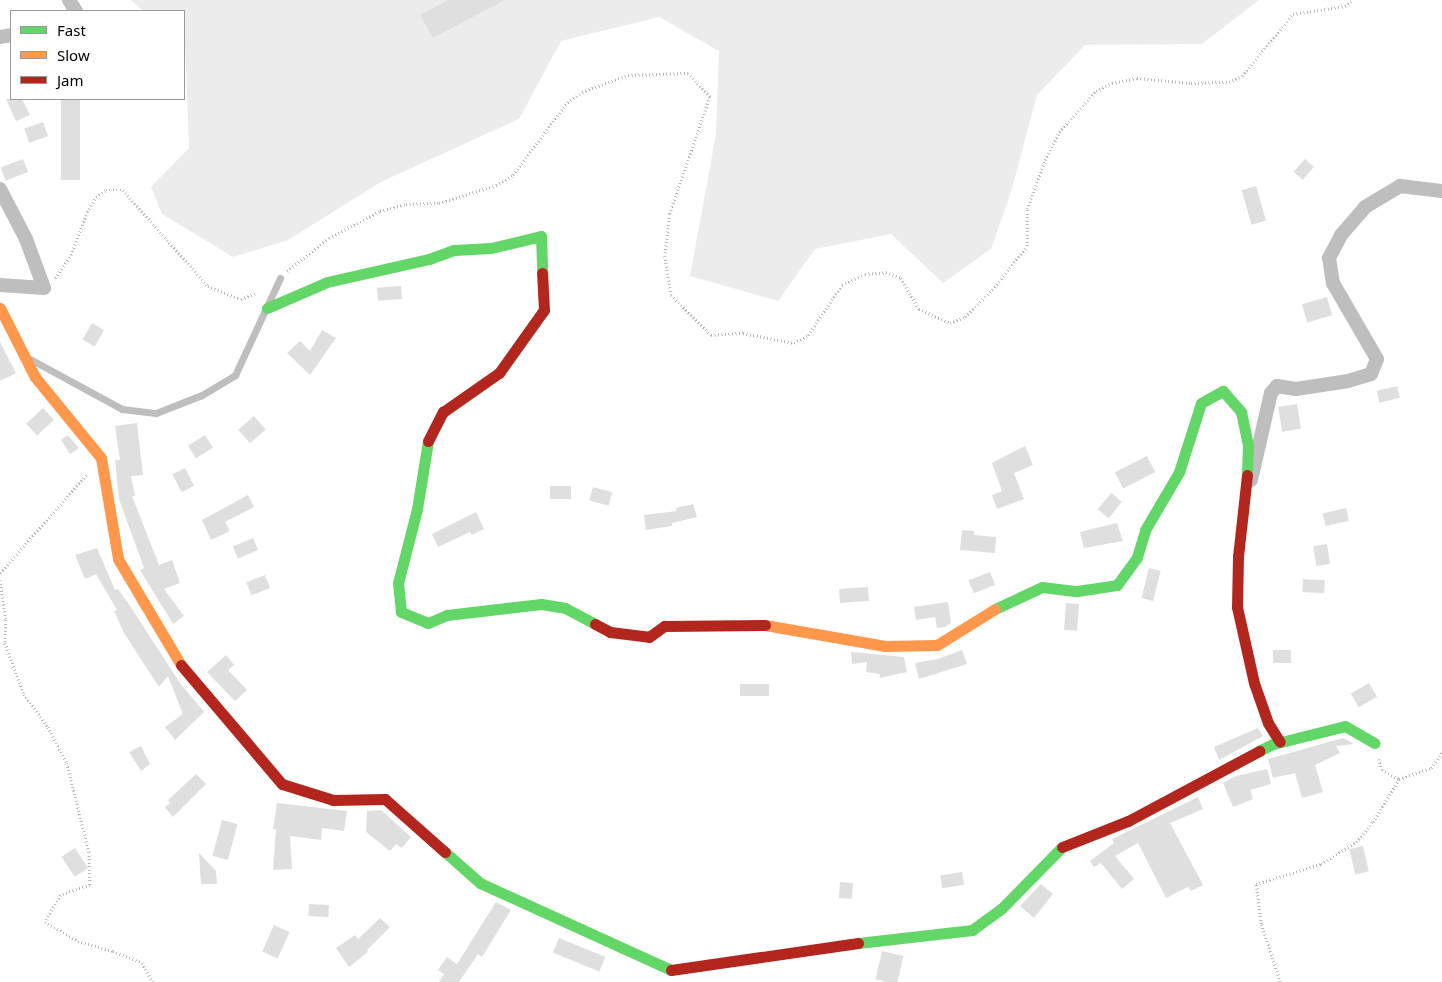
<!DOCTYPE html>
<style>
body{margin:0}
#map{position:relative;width:1442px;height:982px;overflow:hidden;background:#fff;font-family:"Noto Sans",sans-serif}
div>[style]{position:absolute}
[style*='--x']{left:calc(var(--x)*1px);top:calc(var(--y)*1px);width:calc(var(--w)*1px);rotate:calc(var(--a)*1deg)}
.green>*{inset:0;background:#ececec}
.building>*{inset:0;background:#dfdfdf;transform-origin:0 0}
.path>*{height:2.5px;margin-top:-1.25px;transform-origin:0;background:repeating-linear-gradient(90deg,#b9b9b9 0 1px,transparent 0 3.5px)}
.lane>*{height:7px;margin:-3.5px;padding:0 3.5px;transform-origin:3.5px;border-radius:3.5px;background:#bebebe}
.street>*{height:14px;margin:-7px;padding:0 7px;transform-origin:7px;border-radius:7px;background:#bebebe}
.fast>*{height:11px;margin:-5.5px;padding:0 5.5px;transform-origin:5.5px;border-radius:5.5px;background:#63d668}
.slow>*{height:11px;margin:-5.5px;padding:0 5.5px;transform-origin:5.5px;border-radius:5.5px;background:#ff974d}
.jam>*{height:11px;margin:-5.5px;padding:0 5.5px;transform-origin:5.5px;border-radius:5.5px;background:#b3261e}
span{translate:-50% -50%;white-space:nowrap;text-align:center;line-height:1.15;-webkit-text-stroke:5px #fff;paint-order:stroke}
.legend{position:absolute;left:10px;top:10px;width:175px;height:90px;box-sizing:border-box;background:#fff;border:1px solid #999;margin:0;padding:6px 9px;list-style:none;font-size:15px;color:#000}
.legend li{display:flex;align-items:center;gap:10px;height:25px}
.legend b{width:25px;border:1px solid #999}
</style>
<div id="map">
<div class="green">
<div style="clip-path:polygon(131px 0,1259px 0,1202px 44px,1085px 45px,1037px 95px,1011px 192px,991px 249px,943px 283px,891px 234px,815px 249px,778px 301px,690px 276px,716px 134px,719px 51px,659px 17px,561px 41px,519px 119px,381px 182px,288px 240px,233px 257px,162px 214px,151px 187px,189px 148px,184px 11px,143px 11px)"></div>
</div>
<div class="building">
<div style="clip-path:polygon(448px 0,505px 0,433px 38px,420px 15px)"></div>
<div style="clip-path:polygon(6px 99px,22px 99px,30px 115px,16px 121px)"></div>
<div style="left:61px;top:99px;width:19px;height:81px"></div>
<div style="left:43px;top:122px;width:15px;height:20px;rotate:70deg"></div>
<div style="left:23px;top:159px;width:14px;height:24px;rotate:69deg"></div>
<div style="left:1305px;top:159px;width:12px;height:17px;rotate:42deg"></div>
<div style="left:1256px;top:186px;width:36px;height:15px;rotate:74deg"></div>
<div style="left:401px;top:286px;width:13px;height:24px;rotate:86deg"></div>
<div style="left:1327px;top:297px;width:19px;height:26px;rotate:74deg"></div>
<div style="left:92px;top:323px;width:14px;height:19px;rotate:30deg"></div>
<div style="clip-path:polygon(322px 330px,336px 338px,310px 375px,287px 353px,300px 341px,310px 351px)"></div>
<div style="clip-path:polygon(0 342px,16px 373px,0 381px)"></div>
<div style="left:1397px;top:386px;width:12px;height:21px;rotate:76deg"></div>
<div style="left:1297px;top:404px;width:25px;height:19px;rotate:81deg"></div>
<div style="left:43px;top:408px;width:16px;height:23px;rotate:47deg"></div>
<div style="left:254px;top:416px;width:18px;height:21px;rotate:49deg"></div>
<div style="clip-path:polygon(137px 423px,143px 475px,131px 476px,135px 496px,132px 496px,159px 565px,172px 560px,180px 583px,164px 589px,184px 616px,173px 624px,140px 570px,144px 568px,119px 499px,115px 460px,120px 460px,115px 426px)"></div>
<div style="clip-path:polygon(68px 435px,79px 448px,70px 454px,61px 440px)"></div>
<div style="left:205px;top:435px;width:15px;height:20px;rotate:58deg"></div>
<div style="clip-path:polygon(1025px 446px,1033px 465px,1014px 473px,1024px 499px,997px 509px,992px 495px,1002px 491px,992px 463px)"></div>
<div style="left:1147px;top:456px;width:18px;height:36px;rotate:63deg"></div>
<div style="left:185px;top:468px;width:20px;height:14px;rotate:63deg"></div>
<div style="left:550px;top:486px;width:21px;height:13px"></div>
<div style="left:593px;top:487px;width:20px;height:14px;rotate:15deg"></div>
<div style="left:1111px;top:493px;width:14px;height:21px;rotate:39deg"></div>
<div style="clip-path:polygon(248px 495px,254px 507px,225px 522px,230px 531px,211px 540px,202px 520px)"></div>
<div style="clip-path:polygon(693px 504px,697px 517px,672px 523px,672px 526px,646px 530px,644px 515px,677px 511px,676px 508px)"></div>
<div style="left:1346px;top:508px;width:13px;height:24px;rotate:77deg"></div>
<div style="clip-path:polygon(476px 512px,484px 529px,472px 535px,470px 532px,438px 547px,432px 534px)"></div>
<div style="clip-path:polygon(1117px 523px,1123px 541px,1084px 548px,1080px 532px)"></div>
<div style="clip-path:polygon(962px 530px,974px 531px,974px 535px,996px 537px,995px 553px,960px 550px)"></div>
<div style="left:253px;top:538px;width:13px;height:22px;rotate:67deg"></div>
<div style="left:1327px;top:544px;width:20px;height:14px;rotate:81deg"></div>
<div style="clip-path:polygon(97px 548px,115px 590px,118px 589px,128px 603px,180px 683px,204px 712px,175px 740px,165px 727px,183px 714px,168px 676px,159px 687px,124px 633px,114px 611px,117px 610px,96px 574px,85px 579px,75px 555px)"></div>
<div style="left:1149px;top:568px;width:12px;height:31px;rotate:14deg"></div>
<div style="left:990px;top:572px;width:14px;height:23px;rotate:69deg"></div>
<div style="left:265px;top:575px;width:14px;height:20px;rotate:69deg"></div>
<div style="left:1303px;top:579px;width:22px;height:13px;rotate:3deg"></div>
<div style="left:868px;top:587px;width:14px;height:29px;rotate:86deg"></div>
<div style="clip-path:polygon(948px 602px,951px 623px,945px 627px,937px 628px,935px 617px,916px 620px,914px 607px)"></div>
<div style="left:1066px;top:603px;width:13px;height:27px;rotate:4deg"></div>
<div style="clip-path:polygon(962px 650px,967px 664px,919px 679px,915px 663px,938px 659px)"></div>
<div style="left:1273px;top:650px;width:18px;height:13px"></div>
<div style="clip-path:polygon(851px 652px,904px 657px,907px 672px,880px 678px,880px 674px,866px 672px,867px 662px,852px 664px)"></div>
<div style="clip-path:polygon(226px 655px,234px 665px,228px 670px,247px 690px,235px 701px,207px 672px)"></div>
<div style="left:1369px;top:683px;width:16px;height:21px;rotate:60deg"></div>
<div style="left:769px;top:684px;width:12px;height:29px;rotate:90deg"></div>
<div style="clip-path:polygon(1258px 728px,1263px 736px,1219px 760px,1214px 747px)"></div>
<div style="clip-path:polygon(1343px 738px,1354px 744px,1336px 746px,1340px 753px,1315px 765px,1323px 792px,1302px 798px,1295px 773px,1273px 778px,1268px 759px)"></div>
<div style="clip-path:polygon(141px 746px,150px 764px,141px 771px,129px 752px)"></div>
<div style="clip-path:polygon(1267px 769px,1271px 784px,1250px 790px,1253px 799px,1233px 807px,1223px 783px,1236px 776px)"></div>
<div style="clip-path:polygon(196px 774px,206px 784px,173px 817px,165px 807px,170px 803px,168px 800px)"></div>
<div style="clip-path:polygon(1198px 797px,1203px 809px,1170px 823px,1203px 885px,1191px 891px,1188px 887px,1166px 898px,1138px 843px,1115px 856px,1134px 879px,1122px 889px,1101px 863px,1094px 867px,1090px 861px,1114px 843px,1112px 839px)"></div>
<div style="clip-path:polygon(277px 803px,347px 811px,344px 831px,322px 828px,321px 840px,290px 836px,292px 869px,273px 870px,276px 829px,273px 829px)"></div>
<div style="clip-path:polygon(381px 810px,411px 837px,402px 848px,396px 844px,390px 851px,366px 832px,367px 811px)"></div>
<div style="left:222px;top:820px;width:16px;height:37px;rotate:15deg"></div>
<div style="left:1363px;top:846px;width:26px;height:14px;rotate:77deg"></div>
<div style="left:75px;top:848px;width:24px;height:16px;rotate:57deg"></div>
<div style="clip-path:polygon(199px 853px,216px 871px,217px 884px,201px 884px)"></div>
<div style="left:962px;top:872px;width:13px;height:22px;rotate:81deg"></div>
<div style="left:840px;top:882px;width:13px;height:16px;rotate:4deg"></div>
<div style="clip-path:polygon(1041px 884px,1053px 894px,1034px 918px,1020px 906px)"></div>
<div style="clip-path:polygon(496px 902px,511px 910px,482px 957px,478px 954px,459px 982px,439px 982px,444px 974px,438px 970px,447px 957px,457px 964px)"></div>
<div style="left:309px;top:904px;width:20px;height:12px;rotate:3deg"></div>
<div style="clip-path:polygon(380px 918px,390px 927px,367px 950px,368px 952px,349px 967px,336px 948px,355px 935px,358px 939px)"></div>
<div style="left:274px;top:925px;width:17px;height:29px;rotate:24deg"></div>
<div style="left:559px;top:938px;width:50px;height:16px;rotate:22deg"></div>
<div style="left:882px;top:951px;width:22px;height:29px;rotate:13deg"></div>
</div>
<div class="path">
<div style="--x:287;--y:271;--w:53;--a:-38.2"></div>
<div style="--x:329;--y:238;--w:58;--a:-27.9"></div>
<div style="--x:380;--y:211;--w:27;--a:-15"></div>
<div style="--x:406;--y:204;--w:33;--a:-2"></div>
<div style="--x:439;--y:203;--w:60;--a:-17.5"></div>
<div style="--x:496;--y:185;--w:20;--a:-30"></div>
<div style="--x:513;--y:175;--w:87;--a:-53.4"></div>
<div style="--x:565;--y:105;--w:21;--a:-37"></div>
<div style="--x:582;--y:92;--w:49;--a:-20.3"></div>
<div style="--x:628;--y:75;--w:60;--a:-1.9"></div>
<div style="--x:688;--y:73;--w:33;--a:47"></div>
<div style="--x:710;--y:97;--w:124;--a:108.9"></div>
<div style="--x:670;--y:214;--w:42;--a:96.8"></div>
<div style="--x:665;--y:256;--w:39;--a:81"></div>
<div style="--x:671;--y:295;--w:57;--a:45"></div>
<div style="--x:711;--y:335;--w:32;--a:-4"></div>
<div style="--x:743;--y:333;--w:52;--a:11.1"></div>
<div style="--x:794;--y:343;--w:16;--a:-30"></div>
<div style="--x:808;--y:335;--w:60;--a:-55.8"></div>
<div style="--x:842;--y:285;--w:25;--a:-26"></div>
<div style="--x:865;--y:274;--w:21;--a:-5"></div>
<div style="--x:886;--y:272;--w:16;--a:22"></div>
<div style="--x:901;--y:278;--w:36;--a:60"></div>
<div style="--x:919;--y:309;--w:34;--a:24"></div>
<div style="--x:950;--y:323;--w:16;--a:-22"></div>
<div style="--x:965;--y:317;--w:38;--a:-45"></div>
<div style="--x:992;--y:290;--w:56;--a:-51.5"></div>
<div style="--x:1027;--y:246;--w:37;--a:-90"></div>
<div style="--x:1027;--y:209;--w:52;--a:-69.8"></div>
<div style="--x:1045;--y:160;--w:31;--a:-63"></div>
<div style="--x:1059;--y:132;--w:55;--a:-47.9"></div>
<div style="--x:1096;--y:91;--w:18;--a:-27"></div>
<div style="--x:1112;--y:83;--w:25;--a:-11"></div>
<div style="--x:1137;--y:78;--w:54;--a:5.3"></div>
<div style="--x:1191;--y:83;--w:38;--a:-2"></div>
<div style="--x:1229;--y:82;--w:14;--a:-25"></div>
<div style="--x:1242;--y:76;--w:80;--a:-50.6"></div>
<div style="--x:1293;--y:14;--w:53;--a:-8.7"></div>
<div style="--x:1345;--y:6;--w:10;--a:-37"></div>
<div style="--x:55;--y:278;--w:28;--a:-55"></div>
<div style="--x:71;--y:255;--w:46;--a:-69.6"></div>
<div style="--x:87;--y:212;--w:17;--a:-59"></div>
<div style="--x:96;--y:197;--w:12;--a:-35"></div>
<div style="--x:106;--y:190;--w:17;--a:0"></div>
<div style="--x:123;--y:190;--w:128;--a:48.5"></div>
<div style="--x:208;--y:286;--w:35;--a:22"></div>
<div style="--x:241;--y:299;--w:17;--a:-21"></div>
<div style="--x:0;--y:573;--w:132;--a:-48.7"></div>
<div style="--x:0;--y:580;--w:40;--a:81.5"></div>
<div style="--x:6;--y:620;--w:23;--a:92"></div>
<div style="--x:5;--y:643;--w:54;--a:69.6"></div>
<div style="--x:24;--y:694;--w:41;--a:54"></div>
<div style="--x:48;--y:727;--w:41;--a:62.2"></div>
<div style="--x:67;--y:763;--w:92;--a:76.1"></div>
<div style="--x:89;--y:852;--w:33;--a:88"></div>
<div style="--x:90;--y:885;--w:31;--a:161"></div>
<div style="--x:61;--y:895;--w:31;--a:121"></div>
<div style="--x:45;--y:922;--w:38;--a:30"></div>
<div style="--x:78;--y:941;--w:36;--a:16"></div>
<div style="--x:113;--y:951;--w:31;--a:22"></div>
<div style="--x:142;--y:963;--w:22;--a:60"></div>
<div style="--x:1379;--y:759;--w:11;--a:75"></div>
<div style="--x:1382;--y:770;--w:19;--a:28"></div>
<div style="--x:1399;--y:779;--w:34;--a:-19"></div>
<div style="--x:1431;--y:768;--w:19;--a:-55"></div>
<div style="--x:1280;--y:982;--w:61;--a:-108.1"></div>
<div style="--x:1261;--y:924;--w:40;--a:-97.1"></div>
<div style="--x:1256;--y:884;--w:68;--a:-17.1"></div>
<div style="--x:1321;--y:864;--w:41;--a:-32.2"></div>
<div style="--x:1356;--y:842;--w:26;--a:-50"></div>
<div style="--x:1373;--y:822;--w:50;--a:-58.8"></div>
</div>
<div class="lane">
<div style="--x:30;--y:359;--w:105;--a:28.5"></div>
<div style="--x:122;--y:409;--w:34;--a:7"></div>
<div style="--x:156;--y:413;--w:49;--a:-21.4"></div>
<div style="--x:202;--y:395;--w:39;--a:-31"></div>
<div style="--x:235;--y:375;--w:107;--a:-65.1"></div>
</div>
<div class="street">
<div style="--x:69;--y:0;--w:13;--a:58"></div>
<div style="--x:0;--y:37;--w:11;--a:-10"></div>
<div style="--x:0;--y:189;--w:56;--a:62.5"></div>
<div style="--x:26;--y:239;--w:52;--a:69.8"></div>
<div style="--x:44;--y:288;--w:44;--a:-176.1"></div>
<div style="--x:1251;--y:480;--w:89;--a:-77.1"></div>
<div style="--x:1271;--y:393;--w:9;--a:-49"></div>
<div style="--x:1277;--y:386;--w:19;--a:9"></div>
<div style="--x:1296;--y:389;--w:53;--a:-8.7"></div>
<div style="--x:1348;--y:381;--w:24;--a:-17"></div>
<div style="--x:1371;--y:374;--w:16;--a:-68"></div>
<div style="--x:1377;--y:359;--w:88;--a:-120.1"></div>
<div style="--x:1333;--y:283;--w:25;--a:-99"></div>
<div style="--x:1329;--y:258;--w:26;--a:-62"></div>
<div style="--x:1341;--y:235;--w:37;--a:-49"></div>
<div style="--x:1365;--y:207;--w:41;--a:-31"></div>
<div style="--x:1400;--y:186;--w:42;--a:6.8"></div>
</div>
<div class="fast">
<div style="--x:267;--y:308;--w:65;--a:-23.4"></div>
<div style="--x:327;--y:282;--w:105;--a:-12.7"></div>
<div style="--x:429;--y:259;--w:27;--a:-20"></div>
<div style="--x:454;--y:250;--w:37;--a:-3"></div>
<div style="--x:491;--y:248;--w:51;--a:-13.5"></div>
<div style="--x:541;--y:236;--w:37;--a:88"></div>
<div style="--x:428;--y:441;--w:69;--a:99.2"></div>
<div style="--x:417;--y:509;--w:76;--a:104.4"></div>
<div style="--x:398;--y:583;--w:29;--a:84"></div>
<div style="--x:401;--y:612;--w:29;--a:22"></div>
<div style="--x:428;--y:623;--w:21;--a:-23"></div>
<div style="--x:447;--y:615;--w:95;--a:-6.7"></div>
<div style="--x:541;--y:604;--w:24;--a:9"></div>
<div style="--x:565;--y:608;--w:34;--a:28"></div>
<div style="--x:995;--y:609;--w:52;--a:-25.1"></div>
<div style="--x:1042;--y:587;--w:35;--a:7"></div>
<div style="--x:1077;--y:591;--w:40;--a:-8.5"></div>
<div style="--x:1117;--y:585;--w:34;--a:-54"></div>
<div style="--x:1137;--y:557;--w:28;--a:-73"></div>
<div style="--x:1145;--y:530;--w:67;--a:-59.6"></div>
<div style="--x:1179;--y:472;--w:72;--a:-72.3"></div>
<div style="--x:1201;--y:403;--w:25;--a:-29"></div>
<div style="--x:1223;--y:391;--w:28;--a:49"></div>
<div style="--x:1241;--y:412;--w:33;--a:78"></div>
<div style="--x:1248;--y:444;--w:31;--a:92"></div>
<div style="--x:1259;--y:751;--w:16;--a:-27"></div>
<div style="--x:1273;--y:744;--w:74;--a:-14"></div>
<div style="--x:1345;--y:726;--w:34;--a:30"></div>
<div style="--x:445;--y:852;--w:47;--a:41.5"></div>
<div style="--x:480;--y:883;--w:210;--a:24.5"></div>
<div style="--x:858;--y:943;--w:115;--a:-6.5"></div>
<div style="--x:972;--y:930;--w:37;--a:-36"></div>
<div style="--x:1002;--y:908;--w:86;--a:-45.5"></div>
</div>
<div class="slow">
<div style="--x:0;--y:308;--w:77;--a:63.1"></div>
<div style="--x:35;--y:377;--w:104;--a:50.8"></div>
<div style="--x:101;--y:458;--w:102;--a:80.4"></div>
<div style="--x:118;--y:559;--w:123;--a:59.3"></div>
<div style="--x:765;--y:625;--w:122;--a:9.9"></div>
<div style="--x:885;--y:646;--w:52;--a:-1.1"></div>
<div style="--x:937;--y:645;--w:68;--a:-31.8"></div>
</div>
<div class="jam">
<div style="--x:428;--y:441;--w:33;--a:-63"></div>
<div style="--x:443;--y:412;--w:68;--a:-34.9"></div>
<div style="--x:499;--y:373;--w:77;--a:-54.5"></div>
<div style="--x:544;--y:310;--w:37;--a:-93"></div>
<div style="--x:1247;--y:475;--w:81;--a:96.3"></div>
<div style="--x:1238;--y:556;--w:51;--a:91.1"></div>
<div style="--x:1237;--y:607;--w:78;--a:77.4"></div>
<div style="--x:1254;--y:683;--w:42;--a:70.7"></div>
<div style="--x:1268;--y:723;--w:22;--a:58"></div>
<div style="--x:595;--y:624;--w:17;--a:28"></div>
<div style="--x:610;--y:632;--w:39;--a:7"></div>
<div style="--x:649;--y:637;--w:19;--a:-36"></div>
<div style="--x:664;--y:626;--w:101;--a:-0.6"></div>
<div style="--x:181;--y:665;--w:156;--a:49.7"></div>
<div style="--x:282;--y:784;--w:53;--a:17.4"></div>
<div style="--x:333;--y:800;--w:52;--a:-1.1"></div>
<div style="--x:385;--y:799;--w:80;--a:41.5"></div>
<div style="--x:1062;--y:847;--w:71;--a:-21.5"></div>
<div style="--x:1128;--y:821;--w:149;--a:-28.1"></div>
<div style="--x:671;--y:970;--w:189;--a:-8.2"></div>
</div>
<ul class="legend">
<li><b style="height:6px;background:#63d668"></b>Fast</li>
<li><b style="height:6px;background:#ff974d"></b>Slow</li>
<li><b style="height:6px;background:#b3261e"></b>Jam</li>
</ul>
</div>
